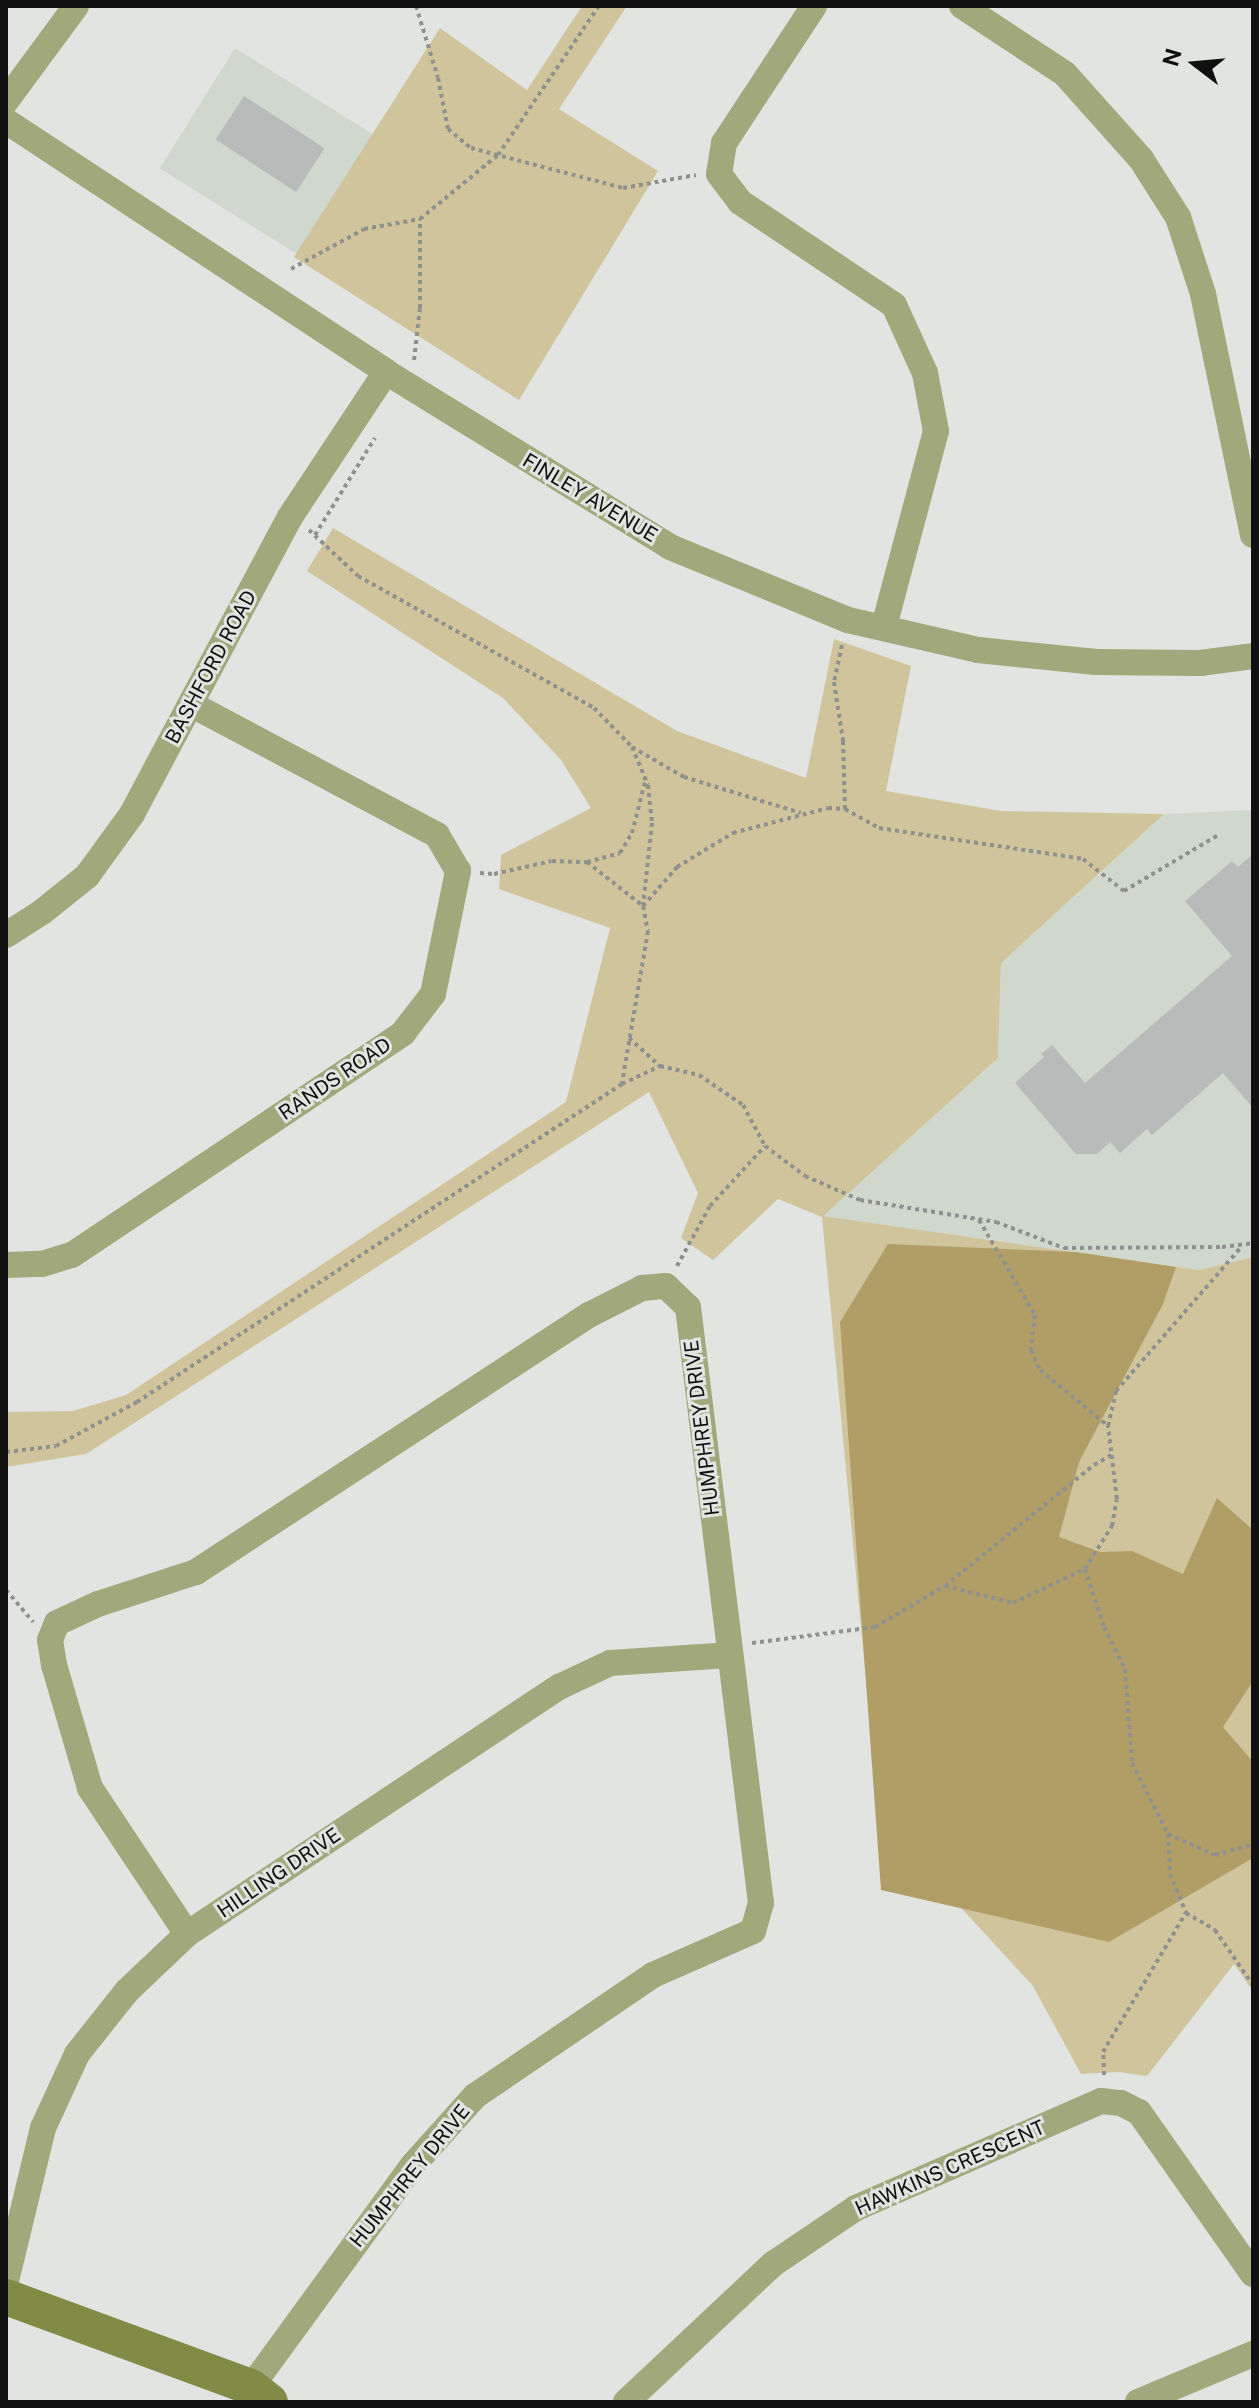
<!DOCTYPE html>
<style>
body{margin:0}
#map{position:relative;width:1259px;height:2408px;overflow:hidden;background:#e1e4e0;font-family:"Public Sans",sans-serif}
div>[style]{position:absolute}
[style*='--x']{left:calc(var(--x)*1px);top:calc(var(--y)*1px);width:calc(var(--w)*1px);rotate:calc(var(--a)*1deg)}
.built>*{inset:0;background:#d0d8ce;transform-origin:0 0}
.green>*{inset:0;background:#d0c49d}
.forest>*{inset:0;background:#b09e66}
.building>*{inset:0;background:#b7bbb9;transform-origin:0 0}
.path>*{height:4px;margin-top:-2px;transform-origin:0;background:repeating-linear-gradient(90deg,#8f918f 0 4px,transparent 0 8px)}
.street>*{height:26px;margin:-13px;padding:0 13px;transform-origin:13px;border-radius:13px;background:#a0a87c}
.secondary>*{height:36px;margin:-18px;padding:0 18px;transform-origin:18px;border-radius:18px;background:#818b46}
span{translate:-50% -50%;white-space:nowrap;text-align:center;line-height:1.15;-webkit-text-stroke:6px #e1e4e0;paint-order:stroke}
.street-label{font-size:20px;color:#0f100f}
.frame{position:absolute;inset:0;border:8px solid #0f100f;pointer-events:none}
.north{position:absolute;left:1155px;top:24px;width:80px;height:80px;-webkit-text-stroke:6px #e1e4e0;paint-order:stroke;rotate:286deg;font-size:22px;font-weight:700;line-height:32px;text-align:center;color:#0f100f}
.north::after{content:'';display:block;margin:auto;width:28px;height:36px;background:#0f100f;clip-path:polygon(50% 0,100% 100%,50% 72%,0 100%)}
</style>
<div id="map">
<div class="built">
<div style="left:235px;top:48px;width:163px;height:142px;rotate:32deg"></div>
<div style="clip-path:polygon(1253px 810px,1253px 1257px,1199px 1270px,822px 1216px,998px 1058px,1001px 963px,1164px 814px)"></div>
</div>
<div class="green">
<div style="clip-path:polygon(582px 6px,627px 6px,559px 109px,658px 171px,519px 400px,294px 257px,440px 28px,527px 90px)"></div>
<div style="clip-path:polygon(333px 528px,677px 731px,806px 778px,834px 639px,911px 666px,886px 791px,1001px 811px,1164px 814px,1001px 963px,998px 1058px,823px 1216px,1199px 1270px,1253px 1257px,1253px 1991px,1234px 1964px,1147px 2076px,1118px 2072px,1081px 2074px,1033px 1986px,954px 1900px,885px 1880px,822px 1217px,778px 1199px,713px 1260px,681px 1238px,698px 1193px,649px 1092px,86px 1454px,6px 1467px,6px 1412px,73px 1411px,126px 1395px,566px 1102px,610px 928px,499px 889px,501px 855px,591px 808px,561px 760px,503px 698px,307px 571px)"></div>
</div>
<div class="forest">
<div style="clip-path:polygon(888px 1244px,1076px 1252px,1176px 1267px,1163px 1304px,1079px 1462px,1059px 1537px,1100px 1552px,1132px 1551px,1183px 1574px,1217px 1498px,1253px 1530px,1253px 1681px,1223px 1727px,1253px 1762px,1253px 1858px,1109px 1942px,881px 1890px,840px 1322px)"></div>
</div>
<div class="building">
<div style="left:244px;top:96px;width:96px;height:52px;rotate:33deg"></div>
<div style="clip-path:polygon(1253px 854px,1253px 1108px,1223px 1073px,1152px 1135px,1147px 1129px,1120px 1153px,1110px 1142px,1097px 1154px,1076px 1154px,1015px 1083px,1044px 1057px,1041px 1054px,1052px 1045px,1085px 1083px,1232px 956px,1185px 901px,1232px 861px,1238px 867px)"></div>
</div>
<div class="path">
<div style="--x:416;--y:6;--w:75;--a:73"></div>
<div style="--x:438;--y:78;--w:52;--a:78.9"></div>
<div style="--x:448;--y:129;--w:30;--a:40"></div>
<div style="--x:471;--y:148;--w:157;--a:14.7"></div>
<div style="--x:623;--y:188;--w:74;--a:-10.1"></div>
<div style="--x:291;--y:269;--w:83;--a:-28.7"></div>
<div style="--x:364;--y:229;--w:57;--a:-10.1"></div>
<div style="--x:414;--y:360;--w:52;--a:-83.4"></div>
<div style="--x:420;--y:308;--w:89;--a:-90"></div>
<div style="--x:420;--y:219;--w:101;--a:-39.4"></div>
<div style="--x:498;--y:155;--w:180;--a:-55.9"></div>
<div style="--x:309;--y:530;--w:67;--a:43.2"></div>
<div style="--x:358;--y:576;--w:270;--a:29.2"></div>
<div style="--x:594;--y:708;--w:54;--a:45.7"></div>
<div style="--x:632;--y:747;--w:41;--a:67.2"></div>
<div style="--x:648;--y:785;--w:38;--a:84"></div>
<div style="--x:652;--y:823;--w:83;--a:96.2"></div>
<div style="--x:643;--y:906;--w:25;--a:79"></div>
<div style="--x:648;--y:931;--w:154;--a:99.7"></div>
<div style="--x:315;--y:535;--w:114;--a:-58.3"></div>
<div style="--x:842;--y:645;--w:38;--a:102"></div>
<div style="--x:834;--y:682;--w:60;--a:81.3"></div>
<div style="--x:843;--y:741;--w:68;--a:88.3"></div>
<div style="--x:632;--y:747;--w:60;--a:30"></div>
<div style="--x:684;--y:777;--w:122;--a:17.1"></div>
<div style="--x:587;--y:862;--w:34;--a:-15"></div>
<div style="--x:620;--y:853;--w:23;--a:-59"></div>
<div style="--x:632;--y:833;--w:53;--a:-75.7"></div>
<div style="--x:480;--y:873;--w:14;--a:4"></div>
<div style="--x:494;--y:874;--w:59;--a:-12.6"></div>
<div style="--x:552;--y:861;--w:35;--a:2"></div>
<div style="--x:587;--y:862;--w:71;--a:38.2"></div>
<div style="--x:643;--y:906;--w:52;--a:-48.9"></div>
<div style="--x:677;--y:867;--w:66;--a:-31.3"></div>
<div style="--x:733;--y:833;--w:98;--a:-14.7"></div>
<div style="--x:828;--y:808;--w:17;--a:3"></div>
<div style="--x:845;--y:809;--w:39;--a:29"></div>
<div style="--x:879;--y:828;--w:206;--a:8.6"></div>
<div style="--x:1083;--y:859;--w:52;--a:38"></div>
<div style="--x:1124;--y:891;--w:112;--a:-30.7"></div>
<div style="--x:629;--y:1038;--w:42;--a:42.1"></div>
<div style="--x:660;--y:1066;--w:40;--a:13"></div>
<div style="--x:699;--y:1075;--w:53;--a:34.3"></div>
<div style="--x:743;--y:1105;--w:47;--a:61.8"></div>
<div style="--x:765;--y:1146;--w:50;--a:36.9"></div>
<div style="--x:805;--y:1176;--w:60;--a:23.6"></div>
<div style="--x:860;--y:1200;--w:138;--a:9.2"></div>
<div style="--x:996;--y:1222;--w:73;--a:20.9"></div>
<div style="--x:1064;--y:1248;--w:158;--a:-0.4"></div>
<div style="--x:1222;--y:1247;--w:31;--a:-7"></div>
<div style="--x:979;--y:1220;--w:110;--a:59.5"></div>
<div style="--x:1035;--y:1315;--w:35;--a:97"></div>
<div style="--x:1031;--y:1350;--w:22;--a:66"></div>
<div style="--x:1040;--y:1370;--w:87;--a:39.4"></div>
<div style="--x:677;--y:1266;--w:68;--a:-61.2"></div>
<div style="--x:710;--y:1206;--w:81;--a:-47.5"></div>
<div style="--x:6;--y:1452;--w:50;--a:-6.8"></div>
<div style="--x:56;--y:1446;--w:92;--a:-28.5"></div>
<div style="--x:137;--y:1402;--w:580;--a:-33.25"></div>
<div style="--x:622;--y:1084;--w:42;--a:-25.3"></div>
<div style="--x:1085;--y:1569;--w:61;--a:71.9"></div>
<div style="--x:1104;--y:1627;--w:47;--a:63.4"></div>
<div style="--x:1125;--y:1669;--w:94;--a:85.7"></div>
<div style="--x:1132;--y:1763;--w:80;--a:63.1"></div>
<div style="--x:1168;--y:1834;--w:40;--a:87.1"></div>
<div style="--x:1170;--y:1874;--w:42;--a:67.7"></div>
<div style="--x:1186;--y:1913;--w:34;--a:30"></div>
<div style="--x:1215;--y:1930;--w:67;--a:55.4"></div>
<div style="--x:945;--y:1586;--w:70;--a:14"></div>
<div style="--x:1013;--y:1603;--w:80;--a:-25.3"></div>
<div style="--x:1085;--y:1569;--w:51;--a:-57.9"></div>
<div style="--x:1112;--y:1526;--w:27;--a:-80"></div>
<div style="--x:1117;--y:1499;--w:74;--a:-97"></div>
<div style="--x:1108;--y:1426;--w:36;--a:-77"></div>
<div style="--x:1116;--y:1391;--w:191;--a:-49"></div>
<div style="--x:6;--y:1590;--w:42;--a:49.8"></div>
<div style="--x:752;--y:1643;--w:124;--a:-7.4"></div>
<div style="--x:875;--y:1627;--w:81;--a:-30.4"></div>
<div style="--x:945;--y:1586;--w:192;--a:-39.1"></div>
<div style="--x:1094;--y:1465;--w:20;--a:-30"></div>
<div style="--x:1168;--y:1834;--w:51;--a:24.1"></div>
<div style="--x:1215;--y:1855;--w:40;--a:-16"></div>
<div style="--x:1104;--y:2075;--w:23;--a:-92"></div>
<div style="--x:1103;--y:2052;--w:162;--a:-59.2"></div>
</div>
<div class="street">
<div style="--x:814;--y:6;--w:164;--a:123.3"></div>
<div style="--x:724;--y:143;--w:31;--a:99"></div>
<div style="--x:719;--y:174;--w:35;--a:53"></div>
<div style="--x:740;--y:202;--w:185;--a:33.8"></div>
<div style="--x:894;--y:305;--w:75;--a:65.5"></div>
<div style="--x:925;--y:373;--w:59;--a:79.3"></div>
<div style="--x:936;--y:431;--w:203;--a:104.9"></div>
<div style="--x:962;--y:6;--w:123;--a:33.4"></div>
<div style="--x:1065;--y:74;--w:114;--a:48.2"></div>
<div style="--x:1141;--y:159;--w:69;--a:57.5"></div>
<div style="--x:1178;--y:217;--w:81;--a:72"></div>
<div style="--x:1203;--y:294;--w:246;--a:78.3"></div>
<div style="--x:6;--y:101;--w:118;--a:-53.6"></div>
<div style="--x:6;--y:121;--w:455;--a:33.4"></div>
<div style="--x:386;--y:372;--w:334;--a:31.6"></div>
<div style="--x:670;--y:547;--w:192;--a:22.3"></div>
<div style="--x:848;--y:620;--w:133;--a:13"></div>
<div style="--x:978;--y:650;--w:119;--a:5.8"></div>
<div style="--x:1096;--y:662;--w:104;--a:0.6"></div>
<div style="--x:1200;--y:663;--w:53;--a:-7.5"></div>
<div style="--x:6;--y:935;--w:43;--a:-32.6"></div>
<div style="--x:42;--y:912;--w:58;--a:-38.7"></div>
<div style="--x:87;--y:876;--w:77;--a:-54"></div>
<div style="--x:132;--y:814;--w:336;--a:-62"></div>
<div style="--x:290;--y:517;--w:174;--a:-56.5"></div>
<div style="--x:6;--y:1265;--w:36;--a:-2"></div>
<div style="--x:42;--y:1264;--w:31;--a:-17"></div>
<div style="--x:72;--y:1255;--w:399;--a:-33.8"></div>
<div style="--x:403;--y:1033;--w:49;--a:-52.4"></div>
<div style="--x:433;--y:994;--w:126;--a:-78.5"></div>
<div style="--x:458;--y:871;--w:42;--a:-120.3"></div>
<div style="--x:437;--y:835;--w:277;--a:-152"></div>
<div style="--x:187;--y:1934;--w:175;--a:-123.6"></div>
<div style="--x:90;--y:1788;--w:128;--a:-106.3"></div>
<div style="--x:54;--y:1665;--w:25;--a:-99"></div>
<div style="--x:50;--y:1640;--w:18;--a:-68"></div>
<div style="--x:57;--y:1623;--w:45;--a:-24.9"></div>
<div style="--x:98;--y:1604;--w:103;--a:-18.1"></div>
<div style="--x:196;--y:1572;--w:470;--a:-33.2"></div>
<div style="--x:589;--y:1315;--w:59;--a:-27"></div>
<div style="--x:642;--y:1288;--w:24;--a:-5"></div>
<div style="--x:666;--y:1286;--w:30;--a:44"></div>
<div style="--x:688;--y:1307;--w:600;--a:83.02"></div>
<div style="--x:761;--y:1903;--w:29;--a:106"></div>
<div style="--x:753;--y:1931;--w:109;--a:156.3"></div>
<div style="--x:653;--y:1975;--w:215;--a:145.8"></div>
<div style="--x:475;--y:2096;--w:93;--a:131.9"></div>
<div style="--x:413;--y:2165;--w:275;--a:126.1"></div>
<div style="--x:6;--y:2281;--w:157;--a:-76.4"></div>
<div style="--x:43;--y:2128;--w:81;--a:-65.3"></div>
<div style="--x:77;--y:2054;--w:80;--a:-51.6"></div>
<div style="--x:127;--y:1991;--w:83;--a:-43.5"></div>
<div style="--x:187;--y:1934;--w:447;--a:-33.6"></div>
<div style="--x:559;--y:1687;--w:56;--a:-25.2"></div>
<div style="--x:610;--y:1663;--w:119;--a:-3.8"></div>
<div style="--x:626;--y:2402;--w:202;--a:-43.2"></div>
<div style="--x:773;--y:2264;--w:100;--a:-34"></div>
<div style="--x:856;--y:2208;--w:267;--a:-23.6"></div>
<div style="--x:1101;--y:2101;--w:20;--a:6"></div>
<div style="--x:1121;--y:2103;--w:20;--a:27"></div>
<div style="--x:1139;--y:2112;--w:198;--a:54.9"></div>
<div style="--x:1138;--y:2402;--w:125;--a:-22.7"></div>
</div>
<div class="secondary">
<div style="--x:6;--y:2297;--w:261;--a:20.2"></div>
<div style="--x:251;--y:2387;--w:24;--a:38"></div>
</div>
<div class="street-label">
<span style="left:590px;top:498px;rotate:31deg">FINLEY AVENUE</span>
<span style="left:211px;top:667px;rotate:-62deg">BASHFORD ROAD</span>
<span style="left:335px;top:1079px;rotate:-34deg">RANDS ROAD</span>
<span style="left:702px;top:1428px;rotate:-97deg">HUMPHREY DRIVE</span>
<span style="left:279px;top:1873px;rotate:-34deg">HILLING DRIVE</span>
<span style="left:950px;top:2168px;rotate:-24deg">HAWKINS CRESCENT</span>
<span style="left:410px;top:2176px;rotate:-51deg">HUMPHREY DRIVE</span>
</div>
<div class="frame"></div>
<div class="north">N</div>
</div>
